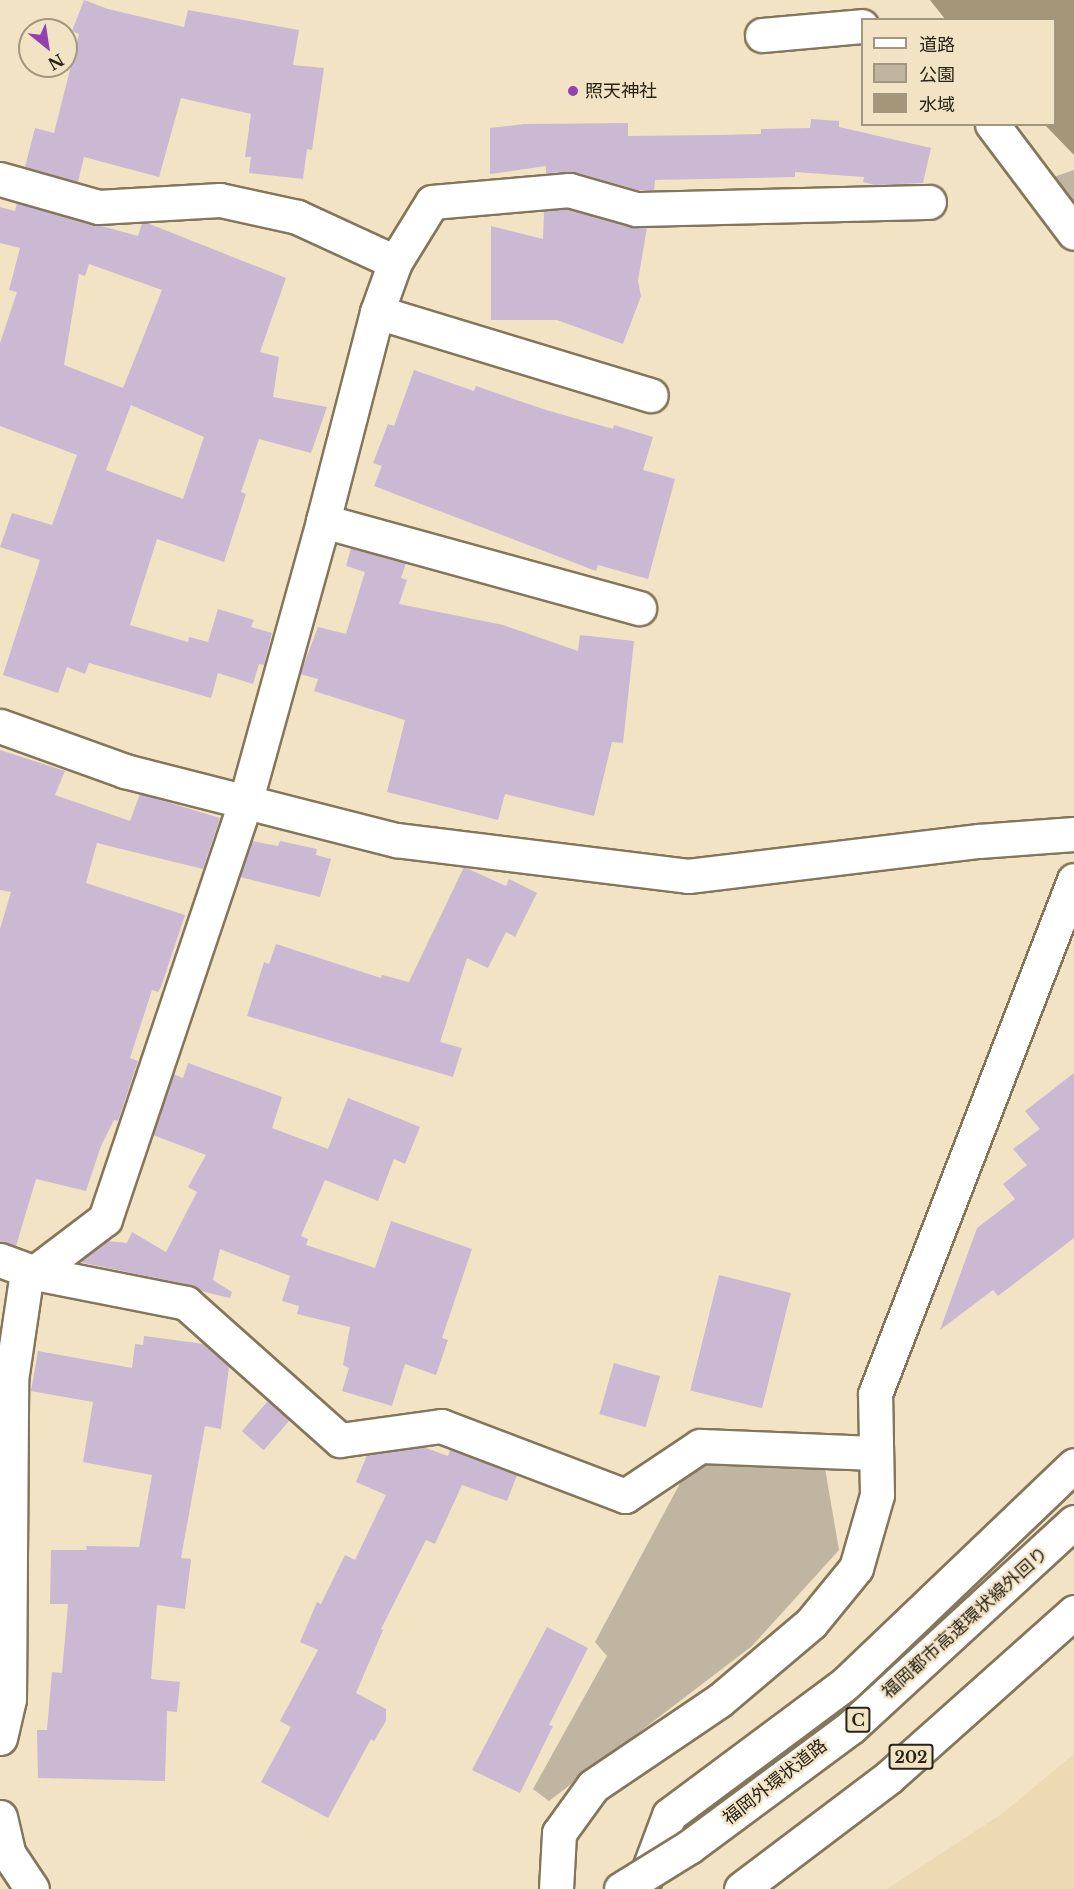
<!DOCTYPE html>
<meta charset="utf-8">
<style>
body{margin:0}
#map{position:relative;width:1074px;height:1889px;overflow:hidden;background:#f2e3c5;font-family:"Libre Baskerville","Noto Sans JP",serif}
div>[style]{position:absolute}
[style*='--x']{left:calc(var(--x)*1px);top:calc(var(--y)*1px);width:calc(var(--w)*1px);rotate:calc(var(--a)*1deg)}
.built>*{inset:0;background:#ecdab4}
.green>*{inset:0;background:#bfb5a1}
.water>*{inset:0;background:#a59678}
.building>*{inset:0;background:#cbb8d3;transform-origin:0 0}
.roads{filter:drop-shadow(2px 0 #84765b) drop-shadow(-2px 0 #84765b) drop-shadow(0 2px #84765b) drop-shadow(0 -2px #84765b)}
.minor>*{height:33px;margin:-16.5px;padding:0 16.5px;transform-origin:16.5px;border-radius:16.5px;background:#fff}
.highway>*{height:33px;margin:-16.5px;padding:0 16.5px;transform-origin:16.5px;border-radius:16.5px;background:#fff}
.bridges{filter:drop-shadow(2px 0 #84765b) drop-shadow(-2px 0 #84765b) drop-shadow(0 2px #84765b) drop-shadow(0 -2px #84765b)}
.highway-bridge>*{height:33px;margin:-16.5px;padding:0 16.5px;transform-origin:16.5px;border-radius:16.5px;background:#fff}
.dots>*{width:16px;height:16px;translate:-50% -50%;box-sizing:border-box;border:3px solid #f2e3c5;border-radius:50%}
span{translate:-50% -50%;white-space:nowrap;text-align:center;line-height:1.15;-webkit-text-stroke:4.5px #f2e3c5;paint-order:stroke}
.shield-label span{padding:2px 4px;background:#f2e3c5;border:2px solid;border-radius:4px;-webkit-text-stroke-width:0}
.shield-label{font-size:16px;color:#282317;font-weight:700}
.poi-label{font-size:18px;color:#282317}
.left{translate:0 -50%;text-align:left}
.street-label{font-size:18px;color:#282317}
.legend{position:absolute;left:861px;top:18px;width:195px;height:108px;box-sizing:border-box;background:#f2e3c5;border:2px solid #a1967f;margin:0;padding:8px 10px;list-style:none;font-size:18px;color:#282317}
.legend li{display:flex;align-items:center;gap:12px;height:30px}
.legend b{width:30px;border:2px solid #a1967f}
.north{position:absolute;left:18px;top:18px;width:60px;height:60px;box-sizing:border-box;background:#f2e3c5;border:2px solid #a1967f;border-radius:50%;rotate:150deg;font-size:16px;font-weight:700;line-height:24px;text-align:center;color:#282317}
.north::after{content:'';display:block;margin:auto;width:21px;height:27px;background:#9241b0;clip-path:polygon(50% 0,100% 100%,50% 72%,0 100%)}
</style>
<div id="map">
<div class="built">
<div style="clip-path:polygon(1074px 1754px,1074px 1889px,887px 1889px,1003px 1813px)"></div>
</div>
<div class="green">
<div style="clip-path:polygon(1074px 170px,1074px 232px,1036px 183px)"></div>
<div style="clip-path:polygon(700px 1446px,822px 1451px,839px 1550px,752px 1646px,549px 1801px,533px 1789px,607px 1656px,595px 1642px)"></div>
</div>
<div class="water">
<div style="clip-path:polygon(930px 0,1074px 0,1074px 155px,1045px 125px,1054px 124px,1054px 20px,945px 19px)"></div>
</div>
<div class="building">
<div style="clip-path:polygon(84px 0,108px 9px,184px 27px,188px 10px,299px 30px,293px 65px,324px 68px,312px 150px,307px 149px,303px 179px,249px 173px,251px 157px,245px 157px,251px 114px,181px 98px,159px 177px,84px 157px,78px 182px,25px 167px,35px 128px,54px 133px,79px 34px,72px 31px)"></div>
<div style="clip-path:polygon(811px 119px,839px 121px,839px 127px,931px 148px,923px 183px,875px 185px,863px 182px,864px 177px,795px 172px,795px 177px,655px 180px,654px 190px,638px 190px,574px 172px,546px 173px,546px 166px,490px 174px,490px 128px,524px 124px,628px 123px,628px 136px,717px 135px,761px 134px,761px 129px,810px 128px)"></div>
<div style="clip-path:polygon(evenodd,17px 203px,138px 236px,142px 223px,147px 223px,286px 278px,260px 352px,279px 357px,273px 397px,327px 407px,311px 453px,259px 439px,241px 492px,246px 494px,224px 562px,157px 539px,130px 625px,188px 642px,189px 637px,208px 642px,218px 609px,254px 620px,251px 627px,272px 633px,264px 665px,259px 664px,253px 684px,218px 673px,211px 698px,89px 663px,85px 674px,67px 667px,58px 693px,3px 675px,40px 560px,0 547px,12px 513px,52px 525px,77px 455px,0 426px,0 343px,17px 292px,9px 290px,20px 248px,0 243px,0 207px,15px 211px,17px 203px,89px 264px,162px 290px,123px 388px,64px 365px,79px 274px,85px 276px,89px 264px,17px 203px,131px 405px,204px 437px,183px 499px,106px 470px,131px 405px)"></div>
<div style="clip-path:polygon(567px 209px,631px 227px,647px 227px,638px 281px,641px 296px,623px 344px,557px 320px,491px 320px,491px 226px,543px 239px,544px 211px)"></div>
<div style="clip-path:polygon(414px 370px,474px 391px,476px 386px,546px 410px,613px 429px,614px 425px,653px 437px,643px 470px,675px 479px,648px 579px,598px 565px,596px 571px,374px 486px,382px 466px,373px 463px,388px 424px,394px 426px)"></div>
<div style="clip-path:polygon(351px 548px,406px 563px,401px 578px,407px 580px,399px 604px,503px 625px,578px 651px,580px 635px,634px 641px,623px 743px,612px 742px,594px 816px,505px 794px,498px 820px,387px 792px,405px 720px,314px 691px,318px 679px,300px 674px,318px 627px,346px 634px,365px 572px,346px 566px)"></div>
<div style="clip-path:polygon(0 750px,65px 771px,55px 795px,130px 821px,140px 794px,220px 818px,203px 869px,97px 843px,86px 883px,185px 915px,161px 987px,158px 992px,152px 990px,130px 1058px,138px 1061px,118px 1121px,114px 1120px,101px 1146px,86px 1191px,36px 1179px,16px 1246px,0 1242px,0 929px,11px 892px,0 890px)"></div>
<div style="clip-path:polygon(252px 841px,278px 846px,280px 841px,317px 849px,316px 855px,331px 859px,320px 897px,240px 877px)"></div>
<div style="clip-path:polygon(464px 867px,506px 886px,509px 879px,537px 893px,515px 937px,506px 932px,488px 968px,467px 958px,440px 1042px,462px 1048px,453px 1077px,247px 1016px,264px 962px,269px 964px,276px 944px,381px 978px,382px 975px,409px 982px)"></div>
<div style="clip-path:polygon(188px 1063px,282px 1097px,272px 1128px,328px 1149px,348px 1098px,420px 1127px,405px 1164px,394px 1159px,378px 1201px,325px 1180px,301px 1236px,308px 1239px,306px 1245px,375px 1268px,391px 1221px,472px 1249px,442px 1338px,448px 1340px,436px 1375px,405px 1364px,392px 1406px,342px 1391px,349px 1368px,343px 1365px,350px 1327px,297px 1314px,299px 1306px,282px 1301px,290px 1276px,220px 1249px,213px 1280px,232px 1292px,230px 1298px,201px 1291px,190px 1285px,79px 1262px,107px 1241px,127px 1243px,132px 1232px,166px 1252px,197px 1192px,188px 1187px,206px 1155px,153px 1135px,173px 1074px,183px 1078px)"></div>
<div style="clip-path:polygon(1074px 1073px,1074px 1238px,998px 1296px,993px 1290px,940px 1330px,977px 1228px,1015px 1199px,1003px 1184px,1027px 1165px,1013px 1149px,1040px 1129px,1025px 1111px)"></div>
<div style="left:719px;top:1275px;width:74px;height:119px;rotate:14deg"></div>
<div style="clip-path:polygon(144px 1336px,204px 1344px,229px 1367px,221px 1429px,205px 1426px,181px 1558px,191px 1559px,185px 1609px,157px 1605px,151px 1679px,180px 1682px,177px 1712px,167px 1711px,165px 1781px,38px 1778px,37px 1730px,47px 1730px,52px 1672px,62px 1673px,68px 1604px,50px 1604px,51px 1550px,87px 1550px,86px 1546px,139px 1547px,152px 1475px,83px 1462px,93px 1402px,31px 1391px,38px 1351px,132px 1368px,135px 1344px,143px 1345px)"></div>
<div style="left:614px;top:1363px;width:48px;height:53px;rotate:16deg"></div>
<div style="left:268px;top:1401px;width:29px;height:40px;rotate:41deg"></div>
<div style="clip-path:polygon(423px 1447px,448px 1456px,450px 1450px,517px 1475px,507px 1501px,462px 1485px,435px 1544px,426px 1540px,381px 1629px,383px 1630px,356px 1693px,386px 1709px,386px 1721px,374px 1741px,371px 1739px,328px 1818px,261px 1782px,291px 1727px,280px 1721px,318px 1650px,300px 1642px,317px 1602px,321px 1604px,345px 1555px,355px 1560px,386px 1495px,356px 1482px,367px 1455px)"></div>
<div style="clip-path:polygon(547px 1627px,588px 1648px,549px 1725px,553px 1726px,520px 1793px,472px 1770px)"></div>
</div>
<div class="roads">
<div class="minor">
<div style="--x:762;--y:35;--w:100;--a:-5.1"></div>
<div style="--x:992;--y:124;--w:136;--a:53"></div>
<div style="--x:0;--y:179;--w:102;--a:15.9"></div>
<div style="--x:98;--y:207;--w:122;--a:-3.3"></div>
<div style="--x:220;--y:200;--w:79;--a:12.4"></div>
<div style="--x:297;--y:217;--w:108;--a:24.7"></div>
<div style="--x:377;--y:312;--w:286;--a:16.9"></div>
<div style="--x:323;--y:521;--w:328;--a:15.4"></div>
<div style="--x:0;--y:726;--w:133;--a:19.8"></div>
<div style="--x:125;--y:771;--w:280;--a:14.3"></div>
<div style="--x:396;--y:840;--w:294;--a:7"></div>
<div style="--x:688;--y:876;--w:293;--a:-6.9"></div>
<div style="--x:979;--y:841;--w:95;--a:-4.2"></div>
<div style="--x:0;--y:1260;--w:37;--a:20"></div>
<div style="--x:35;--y:1273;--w:154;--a:11.2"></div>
<div style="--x:186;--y:1303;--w:206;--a:41.7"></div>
<div style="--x:340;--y:1440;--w:102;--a:-7.9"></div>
<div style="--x:441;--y:1426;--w:197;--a:20.8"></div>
<div style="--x:625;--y:1496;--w:90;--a:-33.7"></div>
<div style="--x:700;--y:1446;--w:176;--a:2.3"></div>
<div style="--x:0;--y:1738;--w:40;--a:-77"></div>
<div style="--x:9;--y:1699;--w:319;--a:-89.6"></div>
<div style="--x:11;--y:1380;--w:102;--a:-81.6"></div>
<div style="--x:26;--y:1279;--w:99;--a:-37.2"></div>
<div style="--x:105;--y:1219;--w:439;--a:-71.4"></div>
<div style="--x:245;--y:803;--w:293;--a:-74.5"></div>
<div style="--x:323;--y:521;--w:216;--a:-75.5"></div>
<div style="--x:377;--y:312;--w:53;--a:-70.2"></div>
<div style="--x:395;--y:262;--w:70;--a:-58.3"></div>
<div style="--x:432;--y:202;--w:138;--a:-5"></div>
<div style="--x:569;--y:190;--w:70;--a:15.8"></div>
<div style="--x:636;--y:209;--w:293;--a:-1.4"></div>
<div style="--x:0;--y:1817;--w:37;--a:77"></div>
<div style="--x:8;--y:1853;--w:43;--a:56.3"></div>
<div style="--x:556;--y:1889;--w:56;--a:-86.9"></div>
<div style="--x:559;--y:1833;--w:58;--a:-54.1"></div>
<div style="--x:593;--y:1786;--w:153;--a:-34.1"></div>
<div style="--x:720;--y:1700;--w:119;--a:-40.2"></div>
<div style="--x:811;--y:1623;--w:71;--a:-50.7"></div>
<div style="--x:856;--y:1568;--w:76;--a:-74"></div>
<div style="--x:877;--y:1495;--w:101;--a:-91.1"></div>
<div style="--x:875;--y:1394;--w:551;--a:-68.84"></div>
</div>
<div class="highway">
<div style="--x:645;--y:1879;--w:68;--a:-69.4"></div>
<div style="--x:669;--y:1815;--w:221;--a:-36.7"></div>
<div style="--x:846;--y:1683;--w:315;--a:-43.7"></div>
</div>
</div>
<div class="bridges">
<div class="highway-bridge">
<div style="--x:621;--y:1889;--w:80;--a:-31.7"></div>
<div style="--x:689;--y:1847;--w:202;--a:-36.5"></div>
<div style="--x:851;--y:1727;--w:303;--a:-42.6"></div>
<div style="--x:741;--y:1889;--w:186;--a:-37.1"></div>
<div style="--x:889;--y:1777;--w:248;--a:-41.7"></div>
</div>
</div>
<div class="dots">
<div style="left:573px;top:91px;background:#9241b0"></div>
</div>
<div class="shield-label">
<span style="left:858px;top:1720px">C</span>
<span style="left:911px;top:1757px">202</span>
</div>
<div class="poi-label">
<span class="left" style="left:585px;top:91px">照天神社</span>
</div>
<div class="street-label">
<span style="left:965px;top:1623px;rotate:-42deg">福岡都市高速環状線外回り</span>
<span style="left:775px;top:1782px;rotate:-38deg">福岡外環状道路</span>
</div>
<ul class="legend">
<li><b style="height:8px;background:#fff"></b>道路</li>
<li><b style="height:16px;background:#bfb5a1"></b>公園</li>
<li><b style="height:16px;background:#a59678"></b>水域</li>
</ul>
<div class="north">N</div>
</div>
